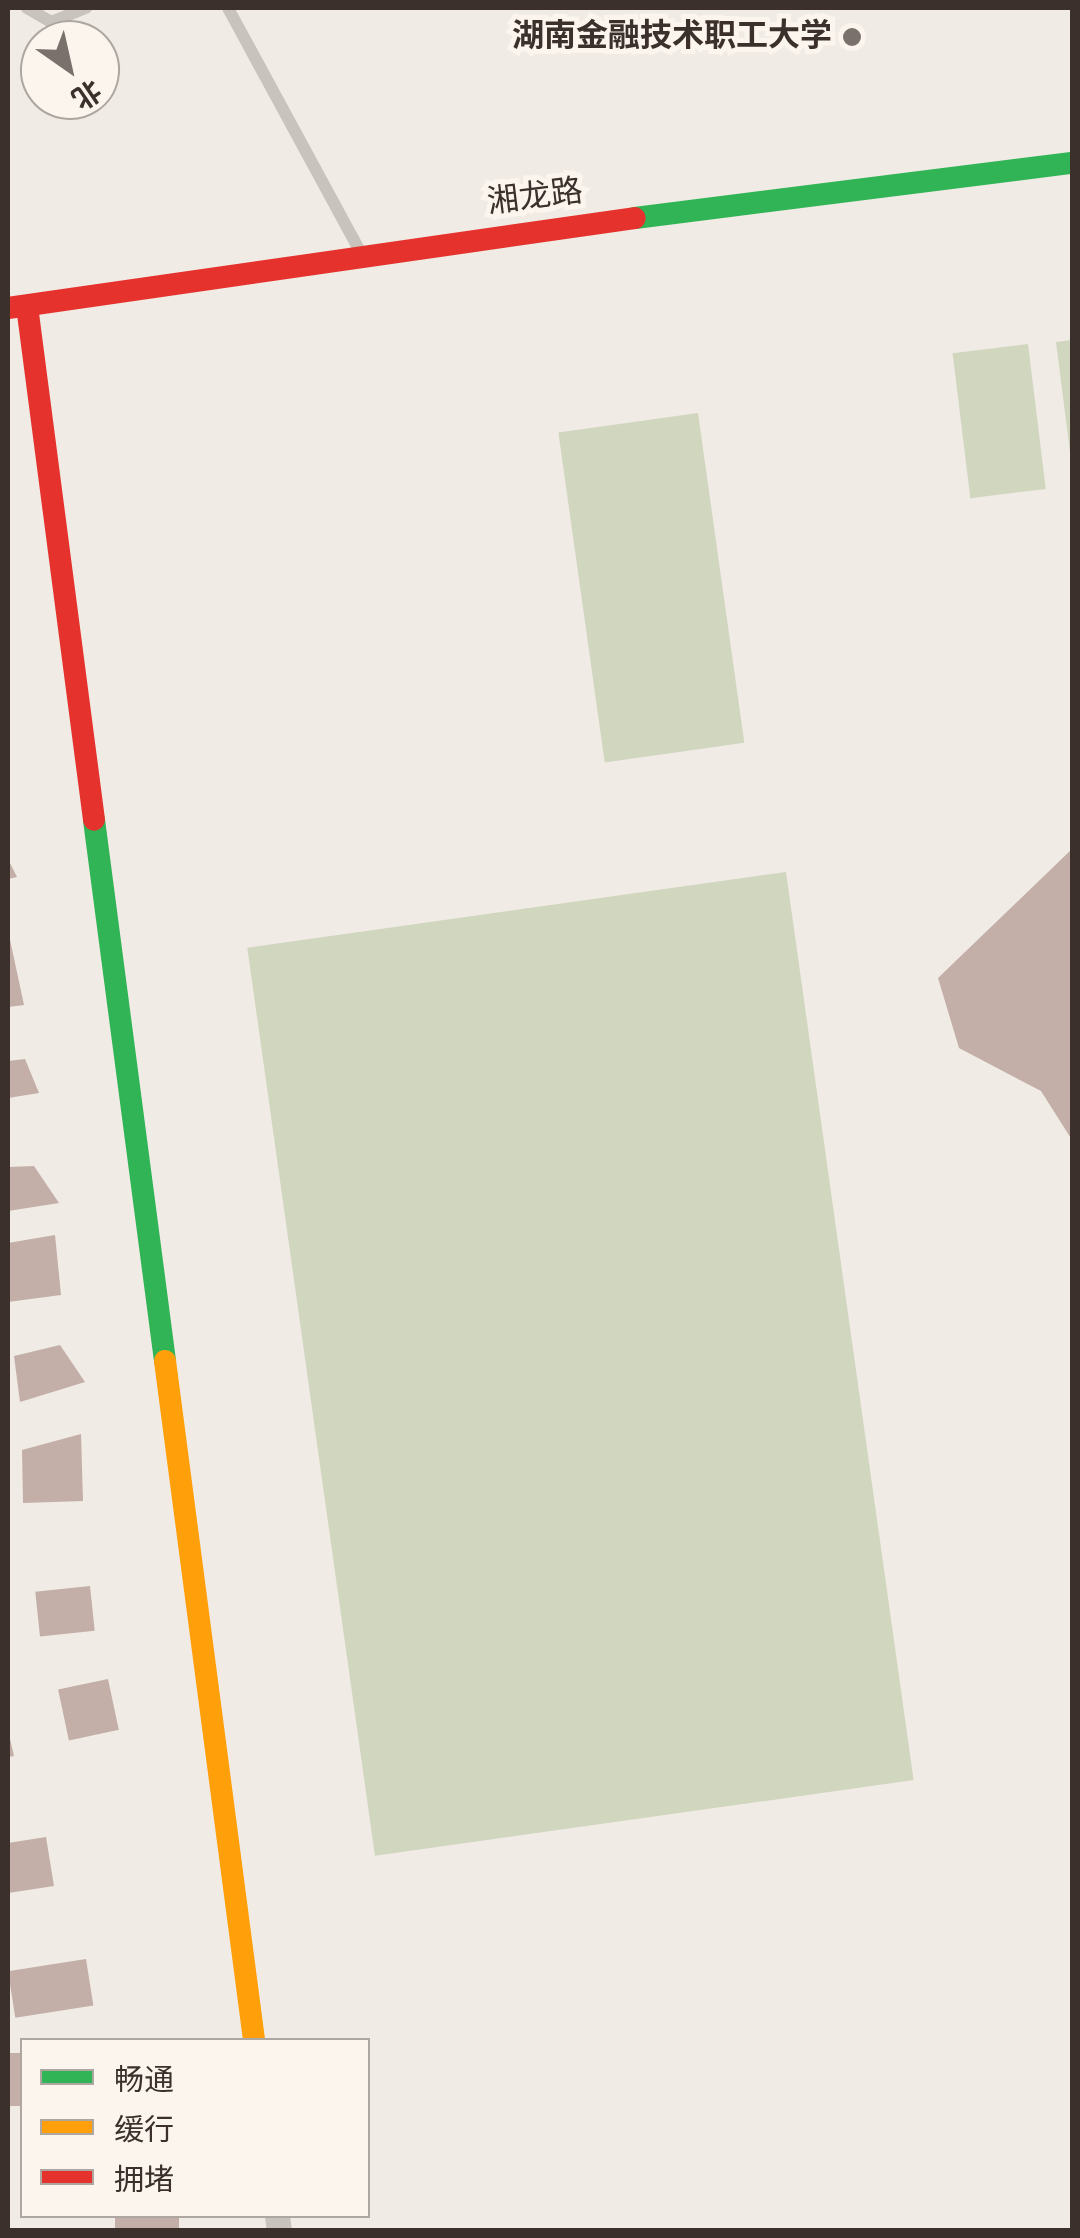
<!DOCTYPE html>
<meta charset="utf-8">
<style>
body{margin:0}
#map{position:relative;width:1080px;height:2238px;overflow:hidden;background:#f0ebe5;font-family:"Sofia Sans Condensed","Noto Sans SC",sans-serif}
div>[style]{position:absolute}
[style*='--x']{left:calc(var(--x)*1px);top:calc(var(--y)*1px);width:calc(var(--w)*1px);rotate:calc(var(--a)*1deg)}
.green>*{inset:0;background:#d1d6bf;transform-origin:0 0}
.building>*{inset:0;background:#c3afa7;transform-origin:0 0}
.lane>*{height:12px;margin:-6px;padding:0 6px;transform-origin:6px;border-radius:6px;background:#c9c3be}
.street>*{height:25px;margin:-12.5px;padding:0 12.5px;transform-origin:12.5px;border-radius:12.5px;background:#c9c3be}
.fast>*{height:22px;margin:-11px;padding:0 11px;transform-origin:11px;border-radius:11px;background:#30b455}
.slow>*{height:22px;margin:-11px;padding:0 11px;transform-origin:11px;border-radius:11px;background:#ff9f0a}
.jam>*{height:22px;margin:-11px;padding:0 11px;transform-origin:11px;border-radius:11px;background:#e5322d}
.dots>*{width:28px;height:28px;translate:-50% -50%;box-sizing:border-box;border:5px solid #fbf5ee;border-radius:50%}
span{translate:-50% -50%;white-space:nowrap;text-align:center;line-height:1.15;-webkit-text-stroke:10px #fbf5ee;paint-order:stroke}
.poi-label{font-size:32px;color:#3b302b;font-weight:700}
.right{translate:-100% -50%;text-align:right}
.street-label{font-size:32px;color:#3b302b}
.frame{position:absolute;inset:0;border:10px solid #3b302b;pointer-events:none}
.legend{position:absolute;left:20px;top:2038px;width:350px;height:180px;box-sizing:border-box;background:#fbf5ee;border:2px solid #aea6a0;margin:0;padding:12px 18px;list-style:none;font-size:30px;color:#3b302b}
.legend li{display:flex;align-items:center;gap:20px;height:50px}
.legend b{width:50px;border:2px solid #aea6a0}
.north{position:absolute;left:20px;top:20px;width:100px;height:100px;box-sizing:border-box;background:#fbf5ee;border:2px solid #aea6a0;border-radius:50%;rotate:146deg;font-size:28px;font-weight:700;line-height:40px;text-align:center;color:#3b302b}
.north::after{content:'';display:block;margin:auto;width:35px;height:45px;background:#7a716c;clip-path:polygon(50% 0,100% 100%,50% 72%,0 100%)}
</style>
<div id="map">
<div class="green">
<div style="clip-path:polygon(1072px 340px,1072px 468px,1056px 342px)"></div>
<div style="left:1028px;top:344px;width:146px;height:76px;rotate:83deg"></div>
<div style="left:698px;top:413px;width:333px;height:141px;rotate:82deg"></div>
<div style="left:786px;top:872px;width:917px;height:544px;rotate:82deg"></div>
</div>
<div class="building">
<div style="clip-path:polygon(1072px 849px,1072px 1140px,1041px 1091px,959px 1048px,938px 978px)"></div>
<div style="clip-path:polygon(8px 859px,17px 877px,8px 879px)"></div>
<div style="clip-path:polygon(8px 935px,9px 935px,24px 1005px,8px 1007px)"></div>
<div style="clip-path:polygon(25px 1059px,39px 1093px,8px 1098px,8px 1061px)"></div>
<div style="clip-path:polygon(34px 1166px,59px 1203px,8px 1211px,8px 1167px)"></div>
<div style="clip-path:polygon(55px 1235px,61px 1295px,8px 1302px,8px 1243px)"></div>
<div style="clip-path:polygon(60px 1345px,85px 1382px,20px 1402px,14px 1356px)"></div>
<div style="clip-path:polygon(81px 1434px,83px 1501px,23px 1503px,22px 1450px)"></div>
<div style="left:90px;top:1586px;width:45px;height:55px;rotate:84deg"></div>
<div style="left:108px;top:1679px;width:52px;height:51px;rotate:78deg"></div>
<div style="clip-path:polygon(8px 1730px,14px 1756px,8px 1757px)"></div>
<div style="clip-path:polygon(46px 1837px,54px 1886px,8px 1893px,8px 1843px)"></div>
<div style="left:86px;top:1959px;width:47px;height:79px;rotate:81deg"></div>
<div style="left:22px;top:2053px;width:53px;height:14px;rotate:90deg"></div>
<div style="left:115px;top:2216px;width:64px;height:14px"></div>
</div>
<div class="lane">
<div style="--x:27;--y:8;--w:28;--a:30"></div>
<div style="--x:51;--y:22;--w:38;--a:-22"></div>
<div style="--x:228;--y:8;--w:272;--a:61.5"></div>
</div>
<div class="street">
<div style="--x:277;--y:2216;--w:14;--a:82"></div>
</div>
<div class="fast">
<div style="--x:635;--y:218;--w:440;--a:-7.2"></div>
<div style="--x:94;--y:820;--w:546;--a:82.52"></div>
</div>
<div class="slow">
<div style="--x:165;--y:1361;--w:685;--a:82.53"></div>
</div>
<div class="jam">
<div style="--x:27;--y:306;--w:518;--a:82.57"></div>
<div style="--x:8;--y:308;--w:633;--a:-8.17"></div>
</div>
<div class="dots">
<div style="left:852px;top:37px;background:#7a716c"></div>
</div>
<div class="poi-label">
<span class="right" style="left:832px;top:37px">湖南金融技术职工大学</span>
</div>
<div class="street-label">
<span style="left:535px;top:198px;rotate:-7deg">湘龙路</span>
</div>
<div class="frame"></div>
<ul class="legend">
<li><b style="height:12px;background:#30b455"></b>畅通</li>
<li><b style="height:12px;background:#ff9f0a"></b>缓行</li>
<li><b style="height:12px;background:#e5322d"></b>拥堵</li>
</ul>
<div class="north">北</div>
</div>
